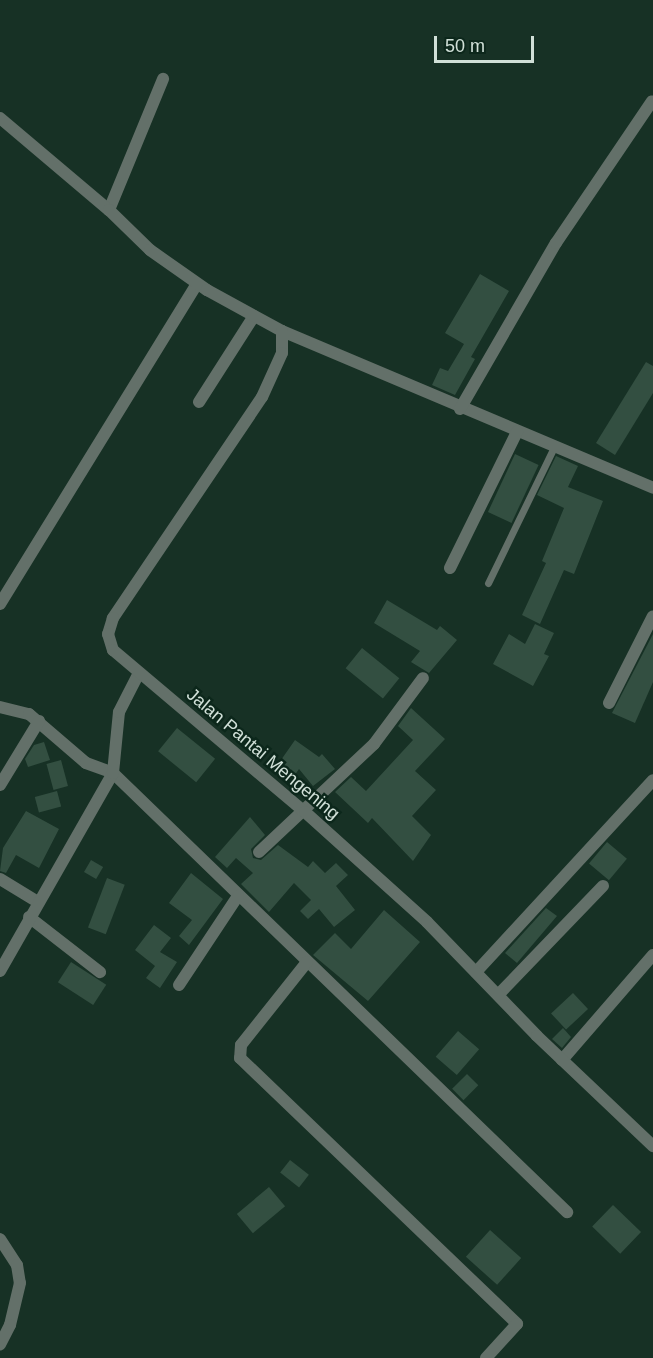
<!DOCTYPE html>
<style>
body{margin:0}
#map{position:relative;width:653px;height:1358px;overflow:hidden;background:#173125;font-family:Arial,sans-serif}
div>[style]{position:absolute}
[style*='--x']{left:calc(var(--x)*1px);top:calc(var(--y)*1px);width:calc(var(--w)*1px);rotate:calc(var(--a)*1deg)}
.building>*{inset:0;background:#334f41;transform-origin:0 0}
.service>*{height:7px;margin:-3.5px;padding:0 3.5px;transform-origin:3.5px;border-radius:3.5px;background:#637069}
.minor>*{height:12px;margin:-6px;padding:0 6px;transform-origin:6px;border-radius:6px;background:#637069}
.tertiary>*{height:12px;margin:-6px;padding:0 6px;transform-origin:6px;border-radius:6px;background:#637069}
span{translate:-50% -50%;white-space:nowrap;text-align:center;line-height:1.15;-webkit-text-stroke:5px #0c271b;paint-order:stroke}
.street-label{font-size:18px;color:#d1e0d8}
.scale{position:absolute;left:434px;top:36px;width:100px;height:27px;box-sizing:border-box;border:3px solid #d1e0d8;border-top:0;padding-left:8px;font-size:18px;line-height:21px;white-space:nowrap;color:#d1e0d8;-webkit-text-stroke:4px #0c271b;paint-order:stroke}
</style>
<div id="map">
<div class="building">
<div style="clip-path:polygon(480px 274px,509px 291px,471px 357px,475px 359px,455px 395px,432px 385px,440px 368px,448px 371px,464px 344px,445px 333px)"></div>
<div style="clip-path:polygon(646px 362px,653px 366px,653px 393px,615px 455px,596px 443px)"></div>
<div style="left:515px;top:454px;width:26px;height:64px;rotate:25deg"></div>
<div style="clip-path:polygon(556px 456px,578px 466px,568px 487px,603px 501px,574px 574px,564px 570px,540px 624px,522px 615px,546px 563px,542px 561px,564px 508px,537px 495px)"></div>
<div style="clip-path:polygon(387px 600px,437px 630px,440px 626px,457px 640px,429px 673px,411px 662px,420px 651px,374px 623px)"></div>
<div style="clip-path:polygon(535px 624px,554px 633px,544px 654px,549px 656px,533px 686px,493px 664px,509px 634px,525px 644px)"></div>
<div style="clip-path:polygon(653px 634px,653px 682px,635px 723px,612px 713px)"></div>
<div style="left:362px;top:648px;width:48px;height:26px;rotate:39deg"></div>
<div style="clip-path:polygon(411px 708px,445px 739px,415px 771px,436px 790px,412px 816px,431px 835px,413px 861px,372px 818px,368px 823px,335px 792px,351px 777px,366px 791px,413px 740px,398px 726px)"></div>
<div style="left:177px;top:728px;width:49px;height:30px;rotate:39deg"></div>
<div style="clip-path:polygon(295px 740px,319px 757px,322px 754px,335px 769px,313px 786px,299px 769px,290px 782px,274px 770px)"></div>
<div style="clip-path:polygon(44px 742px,50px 760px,28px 767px,25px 759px,34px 745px)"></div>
<div style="left:61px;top:760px;width:27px;height:15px;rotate:75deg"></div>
<div style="left:57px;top:791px;width:16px;height:23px;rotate:75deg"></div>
<div style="clip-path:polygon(26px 811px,59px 829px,39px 868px,16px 855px,6px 873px,0 871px,3px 848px)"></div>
<div style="clip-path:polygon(250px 817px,265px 835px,251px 849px,253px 858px,261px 860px,278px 845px,308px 867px,313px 861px,325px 873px,336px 863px,348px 875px,336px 886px,355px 910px,334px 927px,319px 909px,308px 919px,300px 911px,311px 900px,294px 883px,269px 912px,241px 884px,253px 873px,236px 858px,227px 868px,215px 857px)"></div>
<div style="left:607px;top:842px;width:26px;height:28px;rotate:40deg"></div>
<div style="left:91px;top:860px;width:14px;height:14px;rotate:30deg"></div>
<div style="clip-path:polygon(191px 873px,223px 899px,189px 945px,179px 936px,192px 920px,169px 903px)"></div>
<div style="left:107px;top:878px;width:19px;height:53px;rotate:21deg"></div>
<div style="clip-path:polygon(546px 908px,557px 916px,517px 963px,505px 953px)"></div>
<div style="clip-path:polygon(384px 910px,420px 942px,368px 1001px,313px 955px,335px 933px,351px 949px)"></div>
<div style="clip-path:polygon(154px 925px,171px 938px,160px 952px,177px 962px,160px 988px,146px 978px,155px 966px,135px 950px)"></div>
<div style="left:71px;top:962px;width:42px;height:24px;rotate:33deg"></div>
<div style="left:573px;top:993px;width:22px;height:30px;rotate:47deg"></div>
<div style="clip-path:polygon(563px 1028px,571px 1037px,562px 1048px,552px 1039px)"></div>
<div style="left:458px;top:1031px;width:28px;height:34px;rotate:41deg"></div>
<div style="left:467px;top:1074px;width:16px;height:21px;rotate:45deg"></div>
<div style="left:290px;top:1160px;width:24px;height:16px;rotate:38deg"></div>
<div style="left:269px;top:1187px;width:25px;height:42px;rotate:50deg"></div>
<div style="left:613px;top:1205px;width:39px;height:30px;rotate:44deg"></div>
<div style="left:490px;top:1230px;width:42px;height:36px;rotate:42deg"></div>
</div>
<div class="service">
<div style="--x:488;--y:583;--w:153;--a:-64.1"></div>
</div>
<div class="minor">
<div style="--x:109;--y:210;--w:142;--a:-67.6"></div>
<div style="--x:282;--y:331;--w:403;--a:22.9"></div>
<div style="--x:199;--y:402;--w:102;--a:-57.4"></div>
<div style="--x:460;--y:409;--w:192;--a:-60"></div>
<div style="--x:556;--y:243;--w:171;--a:-55.9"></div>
<div style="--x:450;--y:568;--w:152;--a:-63.8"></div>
<div style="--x:0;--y:604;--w:376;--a:-58.4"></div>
<div style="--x:609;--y:703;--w:97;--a:-63.2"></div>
<div style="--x:0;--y:707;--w:30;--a:14"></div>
<div style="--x:29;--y:714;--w:75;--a:40.7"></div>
<div style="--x:86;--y:763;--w:29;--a:20"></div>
<div style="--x:113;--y:773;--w:632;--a:44.04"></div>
<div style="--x:0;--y:785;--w:75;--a:-58.6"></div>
<div style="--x:259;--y:852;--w:158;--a:-43.2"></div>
<div style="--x:374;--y:744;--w:82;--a:-53.4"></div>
<div style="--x:0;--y:879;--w:44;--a:31.2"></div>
<div style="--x:29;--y:917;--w:90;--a:37.8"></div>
<div style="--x:307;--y:962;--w:106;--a:128.5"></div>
<div style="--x:241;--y:1045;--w:13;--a:94"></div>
<div style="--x:240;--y:1058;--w:384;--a:43.8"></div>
<div style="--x:517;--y:1324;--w:46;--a:132.4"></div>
<div style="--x:0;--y:971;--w:228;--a:-60.3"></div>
<div style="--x:113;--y:773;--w:61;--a:-84.4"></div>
<div style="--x:119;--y:712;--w:44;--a:-62.9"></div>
<div style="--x:476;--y:972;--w:261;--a:-47.3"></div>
<div style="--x:179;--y:985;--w:107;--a:-56.5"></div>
<div style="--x:499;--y:994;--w:150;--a:-46.1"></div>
<div style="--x:562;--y:1060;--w:139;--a:-49.1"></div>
<div style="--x:0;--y:1239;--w:31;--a:57"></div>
<div style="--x:17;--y:1265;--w:18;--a:81"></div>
<div style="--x:20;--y:1283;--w:43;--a:103.4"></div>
<div style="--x:10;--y:1325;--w:22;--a:117"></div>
</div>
<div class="tertiary">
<div style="--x:0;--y:118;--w:143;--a:40.2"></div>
<div style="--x:109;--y:210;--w:57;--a:44.3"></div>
<div style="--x:150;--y:250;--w:70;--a:35.1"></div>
<div style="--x:207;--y:290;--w:85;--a:28.7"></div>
<div style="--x:282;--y:331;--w:22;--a:90"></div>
<div style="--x:282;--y:353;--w:48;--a:114.4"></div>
<div style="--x:262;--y:397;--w:267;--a:124"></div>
<div style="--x:113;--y:618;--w:17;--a:107"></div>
<div style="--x:108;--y:634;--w:17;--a:73"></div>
<div style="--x:113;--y:650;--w:251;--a:40.2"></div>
<div style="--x:305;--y:812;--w:164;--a:42"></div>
<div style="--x:427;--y:922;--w:158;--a:46"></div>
<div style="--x:537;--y:1036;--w:160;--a:43.5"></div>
</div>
<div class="street-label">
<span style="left:263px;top:754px;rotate:40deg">Jalan Pantai Mengening</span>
</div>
<div class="scale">50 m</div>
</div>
